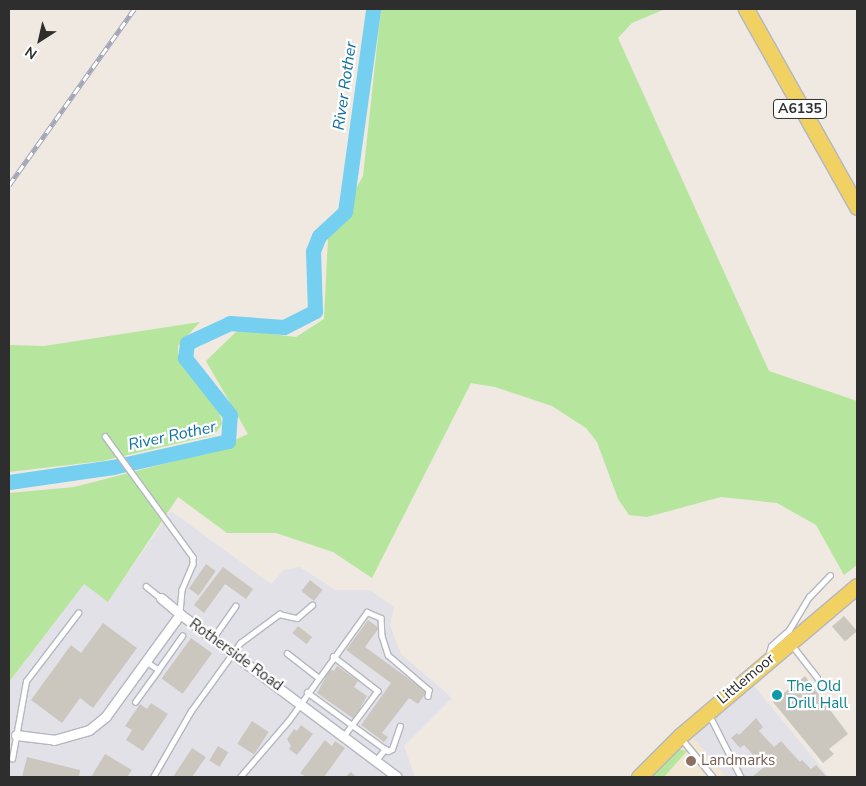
<!DOCTYPE html>
<style>
body{margin:0}
#map{position:relative;width:866px;height:786px;overflow:hidden;background:#efe9e1;font-family:"Nunito Sans",sans-serif}
div>[style]{position:absolute}
[style*='--x']{left:calc(var(--x)*1px);top:calc(var(--y)*1px);width:calc(var(--w)*1px);rotate:calc(var(--a)*1deg)}
.industrial>*{inset:0;background:#e3e1e8}
.education>*{inset:0;background:#f0e6d1}
.green>*{inset:0;background:#b6e59e}
.river>*{height:15px;margin:-7.5px;padding:0 7.5px;transform-origin:7.5px;border-radius:7.5px;background:#75cff0}
.building>*{inset:0;background:#cbc7bf;transform-origin:0 0}
.roads{filter:drop-shadow(1px 0 #b4b7c1) drop-shadow(-1px 0 #b4b7c1) drop-shadow(0 1px #b4b7c1) drop-shadow(0 -1px #b4b7c1)}
.service>*{height:4.5px;margin:-2.25px;padding:0 2.25px;transform-origin:2.25px;border-radius:2.25px;background:#fff}
.minor>*{height:9px;margin:-4.5px;padding:0 4.5px;transform-origin:4.5px;border-radius:4.5px;background:#fff}
.primary>*{height:15px;margin:-7.5px;padding:0 7.5px;transform-origin:7.5px;border-radius:7.5px;background:#f2d163}
.rail>*{height:4.5px;margin-top:-2.25px;transform-origin:0;background:repeating-linear-gradient(90deg,#fff 0 8px,#a3a6b8 0 16px);box-sizing:border-box;border-block:1px solid #a3a6b8}
.dots>*{width:14px;height:14px;translate:-50% -50%;box-sizing:border-box;border:2px solid #fff;border-radius:50%}
span{translate:-50% -50%;white-space:nowrap;text-align:center;line-height:1.15;-webkit-text-stroke:4.5px #fff;paint-order:stroke}
.shield-label span{padding:1px 4px;background:#fff;border:1px solid;border-radius:4px;-webkit-text-stroke-width:0}
.shield-label{font-size:14px;color:#2e2e2e;font-weight:700}
.street-label{font-size:15px;color:#2e2e2e}
.culture-label{font-size:15px;color:#0d838f}
.left{translate:0 -50%;text-align:left}
.education-label{font-size:15px;color:#785e54}
.water-label{font-size:16px;color:#0d6fa3;font-style:italic}
.frame{position:absolute;inset:0;border:10px solid #2e2e2e;pointer-events:none}
.north{position:absolute;left:15px;top:15px;width:50px;height:50px;-webkit-text-stroke:4px #fff;paint-order:stroke;rotate:215deg;font-size:14px;font-weight:700;line-height:20px;text-align:center;color:#2e2e2e}
.north::after{content:'';display:block;margin:auto;width:18px;height:22px;background:#2e2e2e;clip-path:polygon(50% 0,100% 100%,50% 72%,0 100%)}
</style>
<div id="map">
<div class="industrial">
<div style="clip-path:polygon(171px 511px,271px 584px,284px 570px,300px 567px,335px 590px,370px 590px,394px 607px,390px 625px,401px 654px,452px 698px,404px 746px,415px 777px,9px 776px,9px 682px,84px 584px,108px 602px)"></div>
<div style="clip-path:polygon(751px 682px,829px 777px,726px 777px,693px 738px)"></div>
</div>
<div class="education">
<div style="clip-path:polygon(693px 738px,726px 777px,656px 777px,684px 745px)"></div>
</div>
<div class="green">
<div style="clip-path:polygon(381px 9px,665px 9px,632px 23px,618px 38px,769px 371px,857px 401px,857px 565px,844px 575px,816px 525px,777px 503px,721px 497px,647px 517px,629px 515px,618px 499px,597px 442px,586px 428px,552px 406px,495px 387px,471px 383px,372px 578px,333px 552px,276px 533px,227px 533px,178px 497px,108px 602px,84px 584px,9px 682px,9px 493px,74px 487px,206px 453px,248px 434px,206px 361px,238px 330px,296px 337px,324px 319px,328px 239px,363px 176px)"></div>
<div style="clip-path:polygon(200px 322px,178px 346px,178px 359px,220px 414px,222px 424px,214px 435px,102px 461px,9px 472px,9px 345px,44px 346px)"></div>
<div style="clip-path:polygon(678px 749px,687px 751px,664px 777px,652px 777px,673px 750px)"></div>
</div>
<div class="river">
<div style="--x:9;--y:482;--w:105;--a:-8.2"></div>
<div style="--x:113;--y:467;--w:118;--a:-12.7"></div>
<div style="--x:228;--y:441;--w:26;--a:-86"></div>
<div style="--x:230;--y:415;--w:73;--a:-128.3"></div>
<div style="--x:185;--y:358;--w:15;--a:-82"></div>
<div style="--x:187;--y:343;--w:47;--a:-24.9"></div>
<div style="--x:230;--y:323;--w:54;--a:4.2"></div>
<div style="--x:284;--y:327;--w:35;--a:-27"></div>
<div style="--x:315;--y:311;--w:60;--a:-91.9"></div>
<div style="--x:313;--y:251;--w:16;--a:-68"></div>
<div style="--x:319;--y:236;--w:35;--a:-43"></div>
<div style="--x:345;--y:212;--w:205;--a:-82.1"></div>
</div>
<div class="building">
<div style="left:206px;top:564px;width:12px;height:30px;rotate:35deg"></div>
<div style="clip-path:polygon(223px 567px,253px 589px,246px 599px,225px 584px,204px 613px,194px 605px)"></div>
<div style="left:310px;top:580px;width:16px;height:14px;rotate:38deg"></div>
<div style="left:844px;top:616px;width:20px;height:16px;rotate:49deg"></div>
<div style="clip-path:polygon(368px 620px,379px 628px,365px 647px,427px 692px,418px 704px,409px 698px,382px 733px,388px 737px,384px 742px,361px 725px,391px 683px,346px 650px)"></div>
<div style="clip-path:polygon(103px 623px,137px 648px,93px 708px,80px 698px,62px 723px,31px 700px,71px 645px,81px 653px)"></div>
<div style="left:298px;top:626px;width:18px;height:9px;rotate:38deg"></div>
<div style="left:191px;top:638px;width:26px;height:50px;rotate:36deg"></div>
<div style="clip-path:polygon(337px 666px,358px 681px,354px 687px,367px 696px,354px 719px,317px 693px,330px 669px,334px 671px)"></div>
<div style="clip-path:polygon(805px 676px,848px 734px,829px 749px,834px 754px,823px 763px,773px 702px)"></div>
<div style="clip-path:polygon(151px 703px,168px 714px,143px 751px,126px 740px,132px 730px,125px 726px,140px 704px,147px 709px)"></div>
<div style="clip-path:polygon(756px 718px,763px 727px,759px 731px,774px 747px,781px 741px,800px 762px,802px 760px,811px 769px,816px 765px,827px 777px,752px 777px,764px 767px,744px 745px,740px 748px,731px 738px,737px 733px,739px 735px)"></div>
<div style="left:252px;top:721px;width:20px;height:27px;rotate:33deg"></div>
<div style="clip-path:polygon(301px 725px,313px 734px,297px 755px,289px 749px,291px 746px,287px 739px,294px 729px,297px 731px)"></div>
<div style="clip-path:polygon(325px 740px,332px 746px,335px 741px,345px 748px,324px 777px,306px 777px,300px 773px)"></div>
<div style="left:218px;top:746px;width:12px;height:17px;rotate:31deg"></div>
<div style="clip-path:polygon(192px 748px,206px 757px,192px 777px,173px 777px)"></div>
<div style="clip-path:polygon(105px 754px,132px 770px,127px 777px,91px 777px)"></div>
<div style="clip-path:polygon(27px 757px,80px 770px,79px 777px,22px 777px)"></div>
<div style="clip-path:polygon(351px 772px,356px 777px,345px 777px)"></div>
</div>
<div class="roads">
<div class="service">
<div style="--x:105;--y:436;--w:150;--a:54"></div>
<div style="--x:193;--y:557;--w:7;--a:90"></div>
<div style="--x:193;--y:564;--w:28;--a:113"></div>
<div style="--x:182;--y:590;--w:22;--a:95"></div>
<div style="--x:146;--y:586;--w:19;--a:39"></div>
<div style="--x:213;--y:638;--w:39;--a:-55"></div>
<div style="--x:792;--y:645;--w:41;--a:52"></div>
<div style="--x:287;--y:653;--w:39;--a:38"></div>
<div style="--x:333;--y:656;--w:57;--a:37.9"></div>
<div style="--x:378;--y:691;--w:55;--a:126.9"></div>
<div style="--x:768;--y:656;--w:10;--a:-73"></div>
<div style="--x:771;--y:646;--w:24;--a:-42"></div>
<div style="--x:789;--y:630;--w:39;--a:-59"></div>
<div style="--x:809;--y:597;--w:30;--a:-46"></div>
<div style="--x:158;--y:670;--w:42;--a:-54.8"></div>
<div style="--x:307;--y:692;--w:100;--a:36.1"></div>
<div style="--x:388;--y:751;--w:4;--a:-27"></div>
<div style="--x:392;--y:749;--w:24;--a:-71"></div>
<div style="--x:135;--y:702;--w:39;--a:-54"></div>
<div style="--x:158;--y:670;--w:14;--a:-146"></div>
<div style="--x:709;--y:714;--w:71;--a:63.1"></div>
<div style="--x:681;--y:738;--w:50;--a:50.6"></div>
<div style="--x:12;--y:759;--w:79;--a:-79.8"></div>
<div style="--x:26;--y:681;--w:86;--a:-52.6"></div>
<div style="--x:377;--y:759;--w:13;--a:-51"></div>
<div style="--x:153;--y:777;--w:76;--a:-60.1"></div>
<div style="--x:191;--y:711;--w:84;--a:-54.2"></div>
<div style="--x:240;--y:643;--w:49;--a:-36.6"></div>
<div style="--x:279;--y:614;--w:18;--a:13"></div>
<div style="--x:297;--y:618;--w:20;--a:-41"></div>
<div style="--x:240;--y:777;--w:75;--a:-49.3"></div>
<div style="--x:289;--y:720;--w:133;--a:-54.2"></div>
<div style="--x:367;--y:612;--w:15;--a:23"></div>
<div style="--x:381;--y:618;--w:18;--a:87"></div>
<div style="--x:382;--y:636;--w:20;--a:72"></div>
<div style="--x:388;--y:655;--w:54;--a:40.5"></div>
<div style="--x:429;--y:690;--w:6;--a:99"></div>
</div>
<div class="minor">
<div style="--x:161;--y:598;--w:25;--a:40"></div>
<div style="--x:16;--y:735;--w:38;--a:7"></div>
<div style="--x:54;--y:740;--w:36;--a:-16"></div>
<div style="--x:89;--y:730;--w:22;--a:-39"></div>
<div style="--x:106;--y:716;--w:126;--a:-54"></div>
<div style="--x:180;--y:614;--w:271;--a:36.9"></div>
</div>
<div class="primary">
<div style="--x:746;--y:9;--w:227;--a:60.7"></div>
<div style="--x:639;--y:777;--w:58;--a:-45"></div>
<div style="--x:680;--y:736;--w:232;--a:-40.3"></div>
</div>
</div>
<div class="rail">
<div style="--x:9;--y:185;--w:216;--a:-54.6"></div>
</div>
<div class="dots">
<div style="left:777px;top:695px;background:#0f9aa8"></div>
<div style="left:691px;top:761px;background:#8d6e63"></div>
</div>
<div class="shield-label">
<span style="left:800px;top:109px">A6135</span>
</div>
<div class="street-label">
<span style="left:236px;top:655px;rotate:36deg">Rotherside Road</span>
<span style="left:746px;top:679px;rotate:-40deg">Littlemoor</span>
</div>
<div class="culture-label">
<span class="left" style="left:787px;top:695px">The Old<br>Drill Hall</span>
</div>
<div class="education-label">
<span class="left" style="left:701px;top:761px">Landmarks</span>
</div>
<div class="water-label">
<span style="left:345px;top:86px;rotate:-82deg">River Rother</span>
<span style="left:172px;top:436px;rotate:-12deg">River Rother</span>
</div>
<div class="frame"></div>
<div class="north">N</div>
</div>
